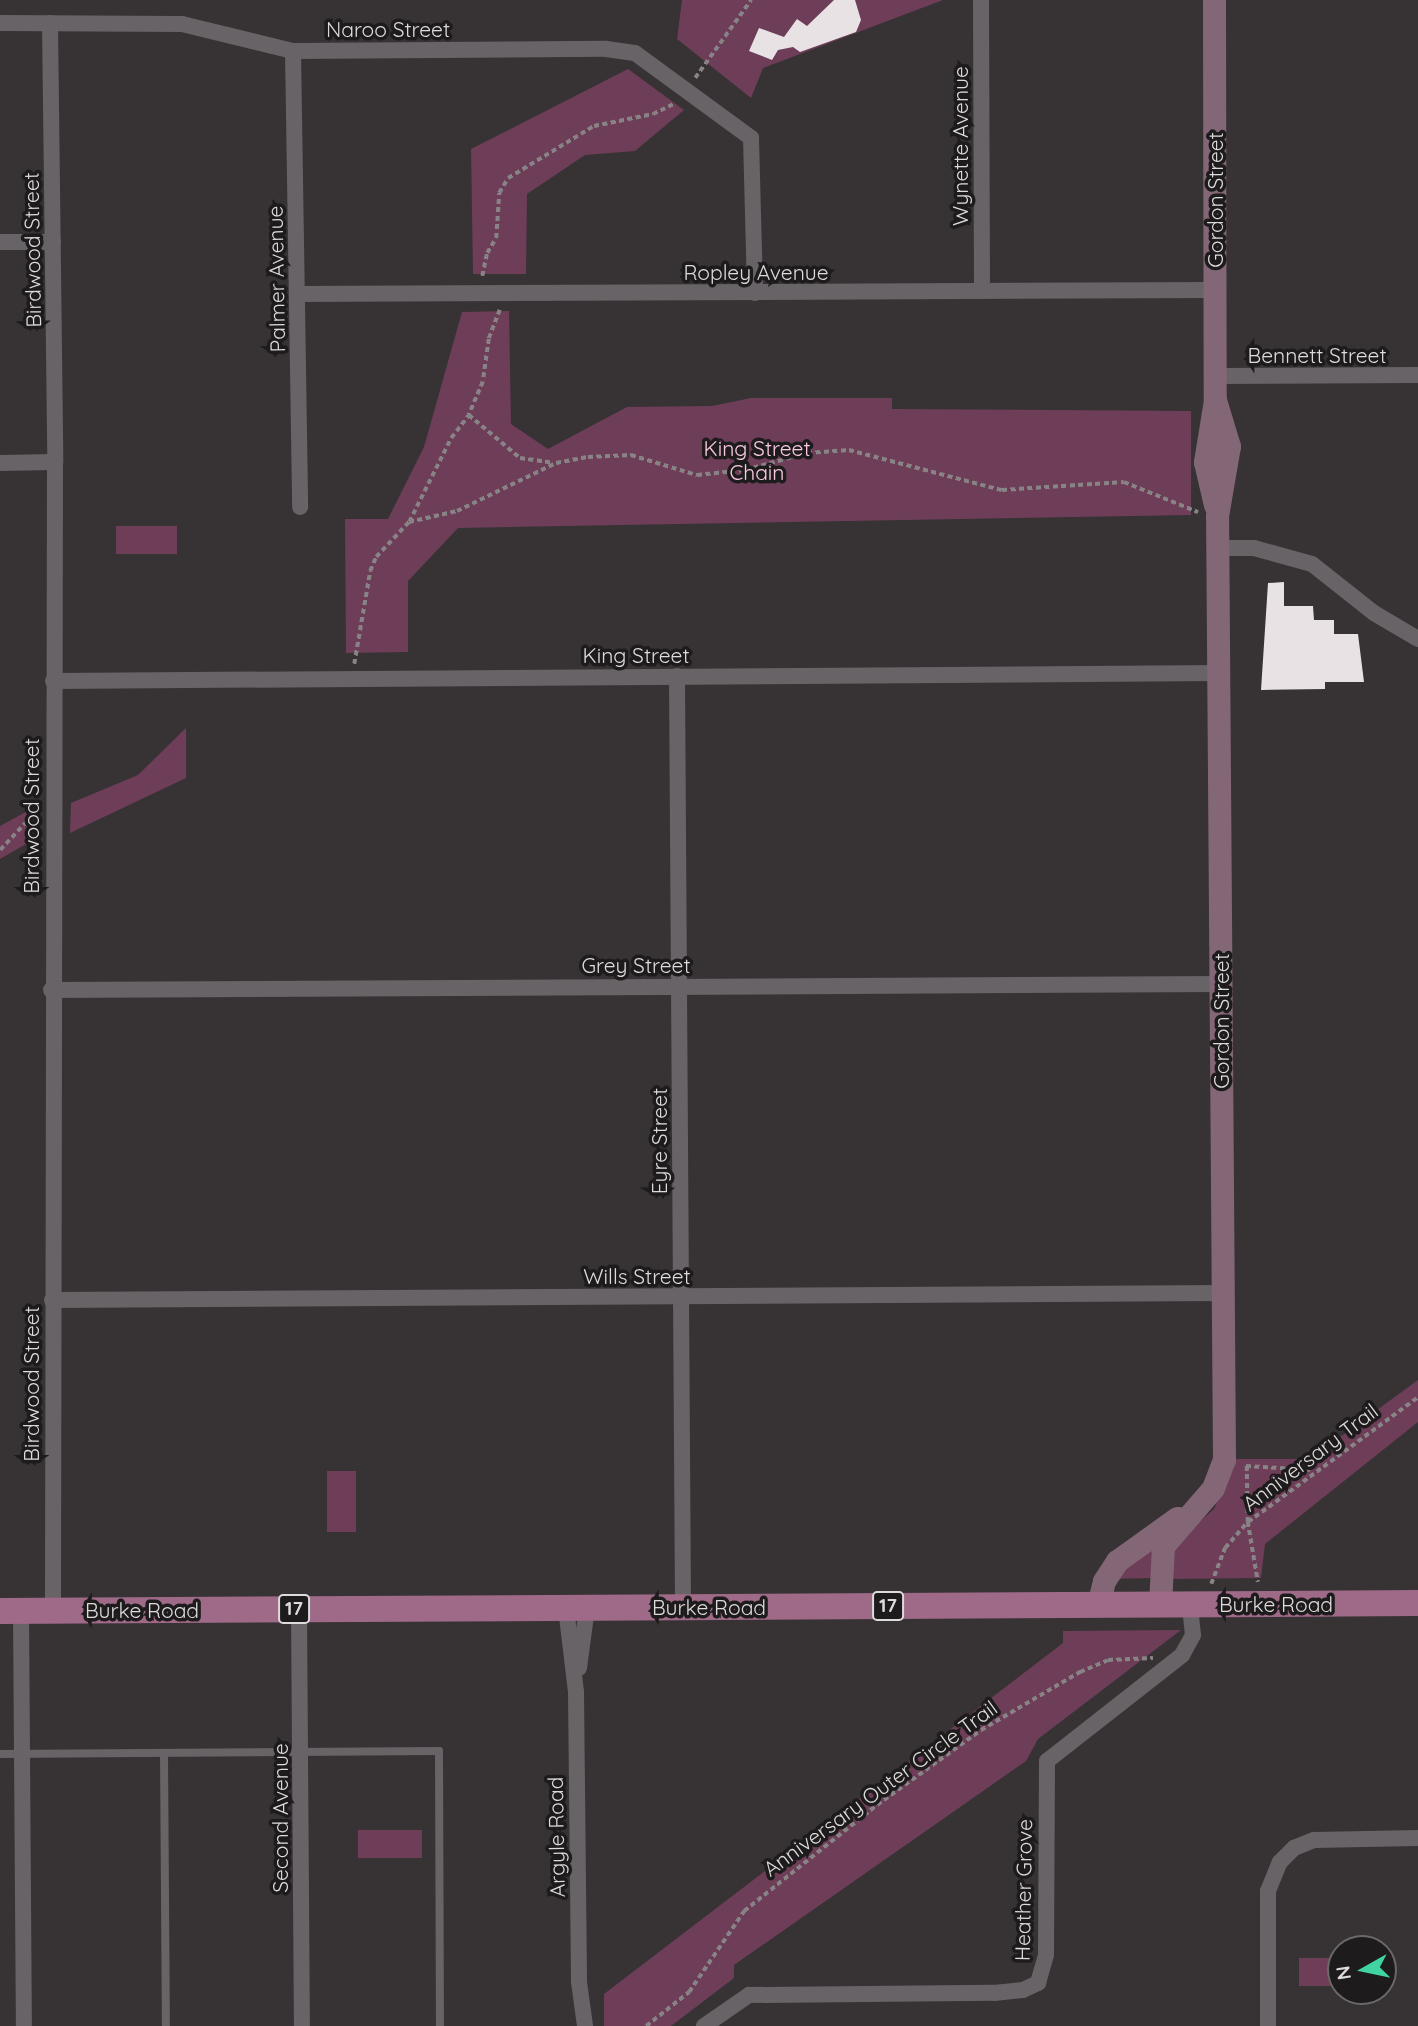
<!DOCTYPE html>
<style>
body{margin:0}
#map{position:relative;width:1418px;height:2026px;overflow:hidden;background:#373234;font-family:Quicksand,sans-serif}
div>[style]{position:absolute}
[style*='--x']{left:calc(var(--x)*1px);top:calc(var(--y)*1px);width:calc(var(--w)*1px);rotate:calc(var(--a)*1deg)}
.green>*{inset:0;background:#6e3e59;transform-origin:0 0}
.building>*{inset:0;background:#e8e2e5}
.path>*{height:3.5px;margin-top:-1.75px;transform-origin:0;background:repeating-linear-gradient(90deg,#888486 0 5px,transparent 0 8.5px)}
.lane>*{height:8px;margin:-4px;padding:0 4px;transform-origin:4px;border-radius:4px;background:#686366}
.street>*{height:16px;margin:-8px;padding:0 8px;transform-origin:8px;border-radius:8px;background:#686366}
.secondary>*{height:23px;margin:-11.5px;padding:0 11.5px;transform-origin:11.5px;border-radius:11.5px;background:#836777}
.primary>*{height:26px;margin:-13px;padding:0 13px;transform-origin:13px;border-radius:13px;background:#9f6a88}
span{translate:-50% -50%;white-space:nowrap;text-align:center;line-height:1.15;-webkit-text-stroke:7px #1d1b1c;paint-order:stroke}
.shield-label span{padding:2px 5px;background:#1d1b1c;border:2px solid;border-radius:5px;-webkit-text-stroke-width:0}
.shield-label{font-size:19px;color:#dedbdc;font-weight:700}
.street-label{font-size:21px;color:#dedbdc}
.park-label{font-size:21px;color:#f9c8e1}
.north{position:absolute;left:1327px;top:1935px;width:70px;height:70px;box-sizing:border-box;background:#1d1b1c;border:2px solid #6a6869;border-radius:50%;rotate:261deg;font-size:19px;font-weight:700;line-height:28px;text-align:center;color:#dedbdc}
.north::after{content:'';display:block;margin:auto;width:24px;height:32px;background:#3fd4a2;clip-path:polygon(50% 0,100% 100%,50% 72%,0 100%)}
</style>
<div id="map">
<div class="green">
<div style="clip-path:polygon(682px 0,943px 0,763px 68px,751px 98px,677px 39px)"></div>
<div style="clip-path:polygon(628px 69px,684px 110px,635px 151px,585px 155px,527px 194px,526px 274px,473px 274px,471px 149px)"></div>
<div style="clip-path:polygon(509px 311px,511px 424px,548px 449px,627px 407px,712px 406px,751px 398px,892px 398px,892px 409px,1191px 411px,1191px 515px,458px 528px,408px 581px,408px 652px,346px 653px,345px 519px,388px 519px,424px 447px,462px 312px)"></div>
<div style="left:177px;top:526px;width:28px;height:61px;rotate:90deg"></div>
<div style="clip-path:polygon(186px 728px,186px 778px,70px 833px,71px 803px,138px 775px)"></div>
<div style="clip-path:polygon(33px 808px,33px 840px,0 859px,0 826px)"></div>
<div style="clip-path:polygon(1418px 1380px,1418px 1422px,1265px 1544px,1261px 1578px,1168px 1579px,1170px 1548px,1214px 1509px,1235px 1459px,1310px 1459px)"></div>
<div style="left:327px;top:1471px;width:29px;height:61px"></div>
<div style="clip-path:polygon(1152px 1538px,1154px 1578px,1110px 1579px)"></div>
<div style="clip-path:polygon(1181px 1630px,1038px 1739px,1026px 1761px,734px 1965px,734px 1978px,671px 2026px,604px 2026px,604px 1994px,1063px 1643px,1063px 1631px)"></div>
<div style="left:358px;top:1830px;width:64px;height:28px"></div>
<div style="left:1341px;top:1958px;width:28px;height:42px;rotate:90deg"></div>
</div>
<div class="building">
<div style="clip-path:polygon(834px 0,855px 0,861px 20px,856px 32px,800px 52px,793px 47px,778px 50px,772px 60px,749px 51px,759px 28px,784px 37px,797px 19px,807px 26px)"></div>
<div style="clip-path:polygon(1284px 582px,1284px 606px,1313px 606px,1314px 620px,1334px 620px,1334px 634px,1358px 634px,1364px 682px,1325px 682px,1325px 689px,1261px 690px,1268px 583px)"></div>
</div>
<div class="path">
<div style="--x:695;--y:78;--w:96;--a:-54.3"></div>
<div style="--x:482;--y:276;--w:24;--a:-78"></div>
<div style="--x:487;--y:253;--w:17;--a:-59"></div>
<div style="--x:496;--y:238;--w:45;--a:-86.2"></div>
<div style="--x:499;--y:193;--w:17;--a:-59"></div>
<div style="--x:508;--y:178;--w:100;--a:-31.2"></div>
<div style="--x:594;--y:126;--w:60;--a:-11.5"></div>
<div style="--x:653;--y:114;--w:25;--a:-26"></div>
<div style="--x:500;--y:310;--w:31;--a:111"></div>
<div style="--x:489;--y:339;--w:43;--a:97.9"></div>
<div style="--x:483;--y:382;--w:36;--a:113"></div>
<div style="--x:469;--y:415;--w:67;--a:40.1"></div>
<div style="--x:520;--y:458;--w:34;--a:8"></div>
<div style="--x:409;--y:522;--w:94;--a:-63.4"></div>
<div style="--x:451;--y:438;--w:29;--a:-52"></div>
<div style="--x:354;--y:664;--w:94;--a:-80.2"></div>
<div style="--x:370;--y:571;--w:15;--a:-67"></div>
<div style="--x:376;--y:557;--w:48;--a:-46.7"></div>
<div style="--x:409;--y:522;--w:49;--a:-12.9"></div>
<div style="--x:457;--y:511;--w:110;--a:-25.9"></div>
<div style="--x:556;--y:463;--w:33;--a:-11"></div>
<div style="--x:588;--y:457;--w:43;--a:-2.7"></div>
<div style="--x:631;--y:455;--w:69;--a:16.9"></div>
<div style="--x:697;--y:475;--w:48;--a:-5.9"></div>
<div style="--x:745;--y:470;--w:64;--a:-15.3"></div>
<div style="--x:807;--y:453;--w:42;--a:-4.1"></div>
<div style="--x:849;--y:450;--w:158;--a:14.7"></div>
<div style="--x:1002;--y:490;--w:122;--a:-3.8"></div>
<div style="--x:1124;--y:482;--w:80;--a:22.1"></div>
<div style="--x:0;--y:850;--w:42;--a:-46.9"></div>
<div style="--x:29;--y:819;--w:10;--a:-24"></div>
<div style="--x:1246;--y:1466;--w:68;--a:3.4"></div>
<div style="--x:1247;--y:1466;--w:56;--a:89"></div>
<div style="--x:1248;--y:1522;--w:61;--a:80.5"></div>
<div style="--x:1211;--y:1584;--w:39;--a:-69"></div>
<div style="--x:1225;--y:1548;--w:35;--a:-49"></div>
<div style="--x:1248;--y:1522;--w:211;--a:-36.3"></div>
<div style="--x:646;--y:2026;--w:55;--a:-38.3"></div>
<div style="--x:689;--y:1992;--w:98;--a:-55.8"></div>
<div style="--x:744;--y:1911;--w:170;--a:-38.6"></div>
<div style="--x:877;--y:1805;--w:128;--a:-35.8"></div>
<div style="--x:981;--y:1730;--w:115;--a:-30.4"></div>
<div style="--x:1080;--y:1672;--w:30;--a:-23"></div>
<div style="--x:1108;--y:1660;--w:45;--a:-2.5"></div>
</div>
<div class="lane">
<div style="--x:164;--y:1753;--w:273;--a:89.6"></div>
<div style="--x:0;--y:1754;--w:439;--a:-0.4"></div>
<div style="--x:439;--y:1751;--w:275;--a:89.8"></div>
</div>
<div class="street">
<div style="--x:981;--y:0;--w:291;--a:89.8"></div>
<div style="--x:0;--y:23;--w:182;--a:0.3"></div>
<div style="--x:182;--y:24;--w:114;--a:13.7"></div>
<div style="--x:293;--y:51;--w:313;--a:-0.4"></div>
<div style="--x:606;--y:49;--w:29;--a:8"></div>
<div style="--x:635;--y:53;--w:144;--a:36.2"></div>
<div style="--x:751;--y:138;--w:155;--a:88.5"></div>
<div style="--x:50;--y:23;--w:439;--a:89.3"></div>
<div style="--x:55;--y:462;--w:1148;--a:90.1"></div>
<div style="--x:293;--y:51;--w:456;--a:89.1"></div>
<div style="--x:0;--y:242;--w:53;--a:0"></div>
<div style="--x:297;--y:294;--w:918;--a:-0.25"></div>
<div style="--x:1215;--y:376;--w:203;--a:-0.3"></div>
<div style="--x:0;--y:463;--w:55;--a:-1"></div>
<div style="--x:1218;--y:548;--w:36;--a:0"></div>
<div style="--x:1254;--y:548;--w:60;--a:15.4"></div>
<div style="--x:1312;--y:564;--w:79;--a:38.3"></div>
<div style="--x:1374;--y:613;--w:51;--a:30.6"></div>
<div style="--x:677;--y:676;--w:931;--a:89.63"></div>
<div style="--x:53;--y:681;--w:1166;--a:-0.39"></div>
<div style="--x:51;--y:990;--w:1170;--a:-0.29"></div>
<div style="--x:52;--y:1300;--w:1171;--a:-0.34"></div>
<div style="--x:566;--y:1608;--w:85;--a:83.2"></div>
<div style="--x:576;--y:1692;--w:290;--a:89.4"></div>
<div style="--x:579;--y:1982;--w:44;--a:82.2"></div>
<div style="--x:299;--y:1609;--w:417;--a:89.6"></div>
<div style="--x:21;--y:1610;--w:416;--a:89.6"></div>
<div style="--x:579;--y:1668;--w:61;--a:-82.4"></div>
<div style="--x:704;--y:2026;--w:55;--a:-34.6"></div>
<div style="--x:749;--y:1995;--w:245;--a:-0.5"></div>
<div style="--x:994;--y:1993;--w:29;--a:-6"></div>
<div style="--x:1023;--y:1990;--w:17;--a:-25"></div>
<div style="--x:1038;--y:1983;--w:29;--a:-74"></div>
<div style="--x:1046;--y:1955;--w:194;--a:-89.7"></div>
<div style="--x:1047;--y:1761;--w:172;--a:-38.1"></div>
<div style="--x:1182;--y:1655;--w:23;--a:-61"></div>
<div style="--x:1193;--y:1635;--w:31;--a:-96"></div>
<div style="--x:1268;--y:2026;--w:135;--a:-90"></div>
<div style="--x:1268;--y:1891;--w:31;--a:-68"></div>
<div style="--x:1280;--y:1862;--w:20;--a:-45"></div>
<div style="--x:1294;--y:1848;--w:22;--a:-22"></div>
<div style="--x:1314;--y:1840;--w:104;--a:-1.1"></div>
</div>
<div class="secondary">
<div style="--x:1214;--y:0;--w:400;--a:89.9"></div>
<div style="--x:1215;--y:400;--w:63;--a:99.2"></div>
<div style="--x:1205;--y:462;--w:44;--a:76.9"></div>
<div style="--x:1098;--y:1605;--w:25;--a:-76"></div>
<div style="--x:1104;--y:1581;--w:24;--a:-57"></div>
<div style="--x:1117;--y:1561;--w:74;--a:-35.6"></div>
<div style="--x:1160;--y:1605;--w:59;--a:-87.1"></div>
<div style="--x:1163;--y:1546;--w:77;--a:-49.2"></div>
<div style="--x:1213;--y:1488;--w:30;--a:-69"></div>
<div style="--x:1224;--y:1460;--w:944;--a:-90.42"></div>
<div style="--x:1217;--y:516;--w:71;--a:-80.3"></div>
<div style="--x:1229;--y:446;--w:48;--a:-106.9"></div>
</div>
<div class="primary">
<div style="--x:0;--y:1611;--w:1418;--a:-0.32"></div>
</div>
<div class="shield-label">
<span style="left:888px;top:1606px">17</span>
<span style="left:294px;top:1609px">17</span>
</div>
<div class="street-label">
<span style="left:388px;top:29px">Naroo Street</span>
<span style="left:960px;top:146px;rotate:-90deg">Wynette Avenue</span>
<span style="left:1215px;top:200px;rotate:-90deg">Gordon Street</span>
<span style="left:32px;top:250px;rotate:-91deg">Birdwood Street</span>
<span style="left:756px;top:272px">Ropley Avenue</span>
<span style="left:276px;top:279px;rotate:-91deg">Palmer Avenue</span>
<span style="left:1317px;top:355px">Bennett Street</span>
<span style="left:636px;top:655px">King Street</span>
<span style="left:31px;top:816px;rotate:-90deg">Birdwood Street</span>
<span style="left:636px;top:965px">Grey Street</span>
<span style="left:1221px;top:1021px;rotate:-90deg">Gordon Street</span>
<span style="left:659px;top:1141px;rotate:-90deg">Eyre Street</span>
<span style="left:637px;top:1276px">Wills Street</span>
<span style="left:31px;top:1384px;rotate:-90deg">Birdwood Street</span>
<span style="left:1310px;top:1457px;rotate:-37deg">Anniversary Trail</span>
<span style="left:1276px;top:1604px">Burke Road</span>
<span style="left:709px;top:1607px">Burke Road</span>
<span style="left:142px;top:1610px">Burke Road</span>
<span style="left:880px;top:1788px;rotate:-36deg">Anniversary Outer Circle Trail</span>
<span style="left:280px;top:1818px;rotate:-90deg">Second Avenue</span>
<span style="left:556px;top:1837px;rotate:-91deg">Argyle Road</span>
<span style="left:1023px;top:1890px;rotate:-89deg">Heather Grove</span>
</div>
<div class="park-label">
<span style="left:757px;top:460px">King Street<br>Chain</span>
</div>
<div class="north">N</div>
</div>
